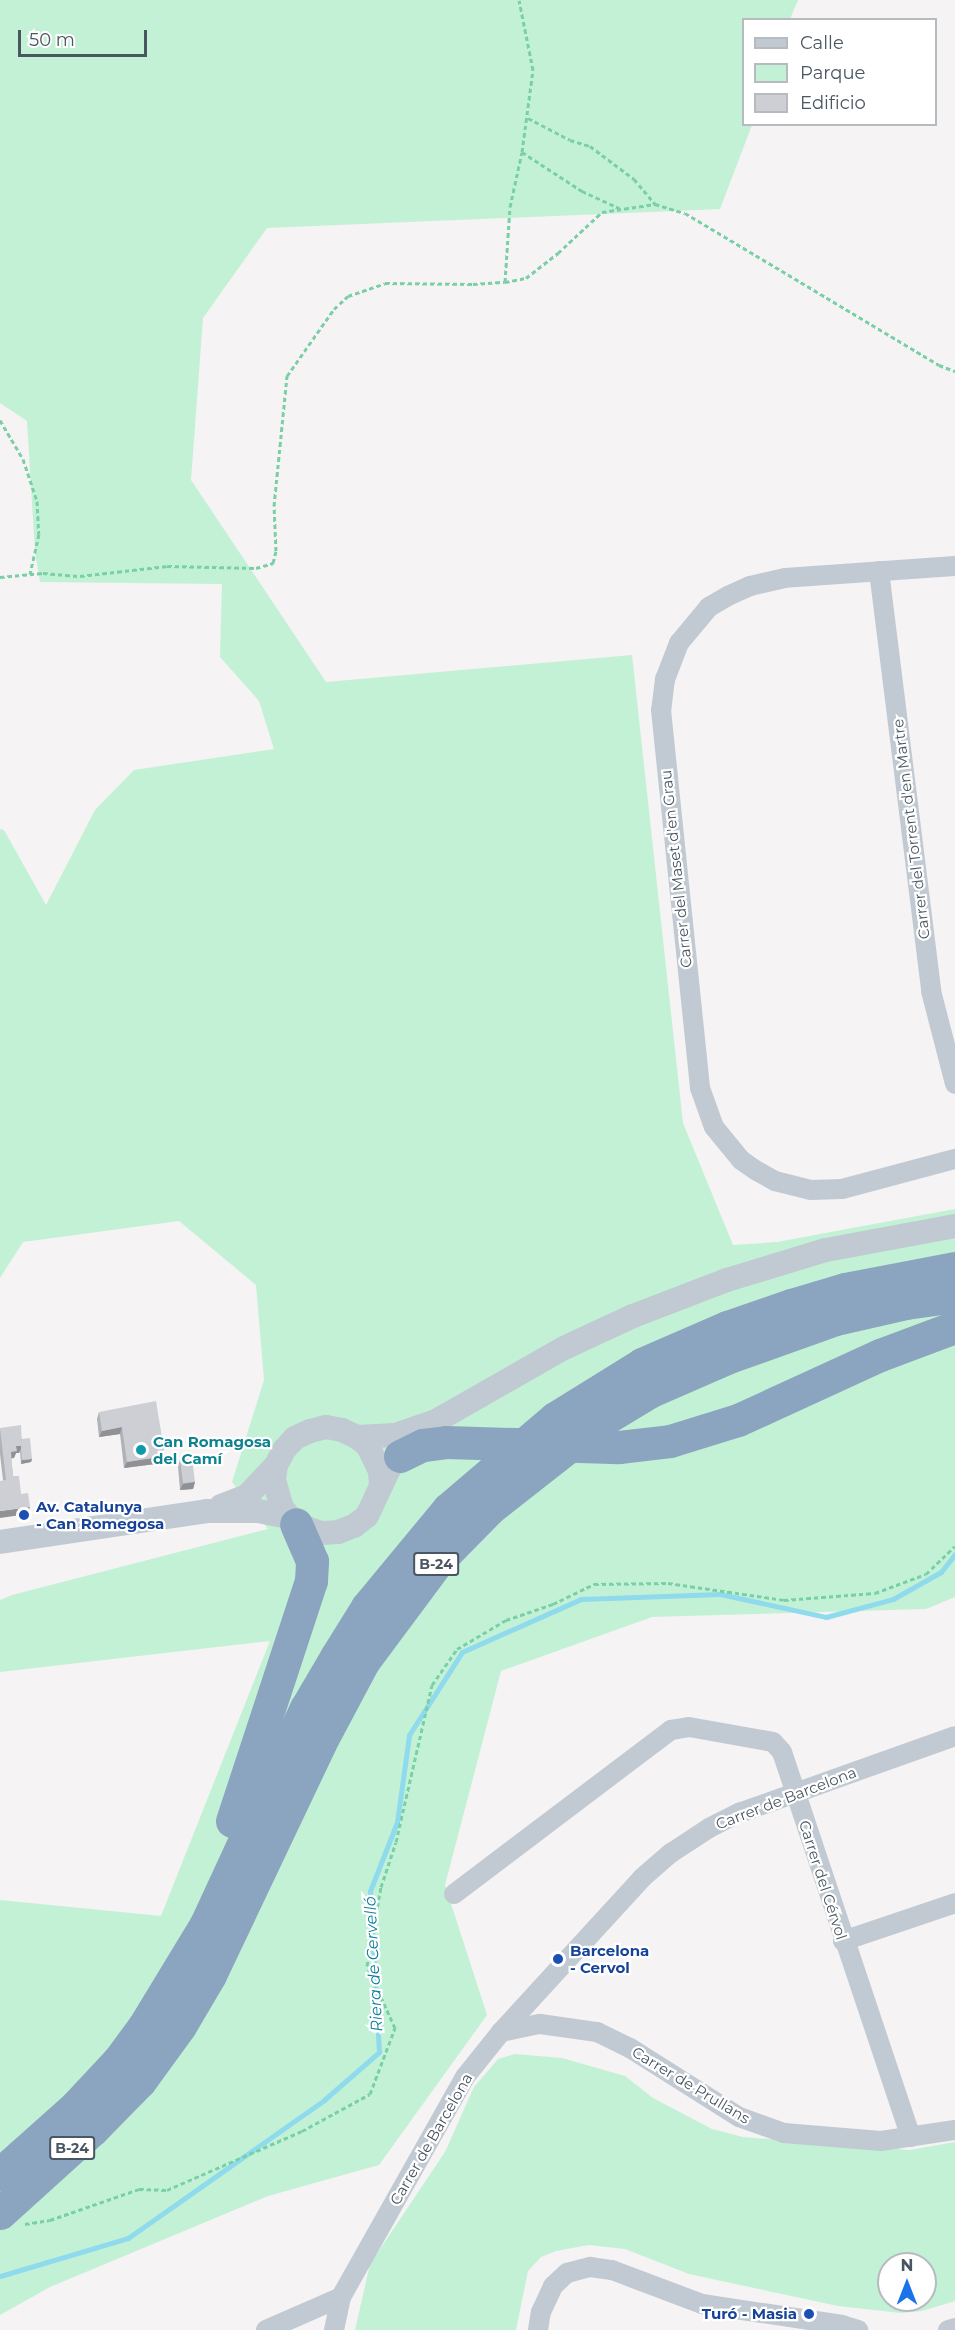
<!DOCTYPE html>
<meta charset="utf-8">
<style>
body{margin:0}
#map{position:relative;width:955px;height:2330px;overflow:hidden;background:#f5f3f3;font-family:Montserrat,sans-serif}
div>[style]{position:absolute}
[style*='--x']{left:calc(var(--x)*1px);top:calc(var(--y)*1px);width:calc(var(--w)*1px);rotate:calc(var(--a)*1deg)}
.green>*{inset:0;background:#c3f1d5}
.stream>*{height:5px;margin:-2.5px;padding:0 2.5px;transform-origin:2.5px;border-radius:2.5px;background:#90daee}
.path>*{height:3px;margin-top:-1.5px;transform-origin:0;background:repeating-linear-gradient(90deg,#7ad0a6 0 4.5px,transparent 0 7.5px)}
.minor>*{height:20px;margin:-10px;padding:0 10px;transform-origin:10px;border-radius:10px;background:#c1cad2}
.tertiary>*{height:24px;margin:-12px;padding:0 12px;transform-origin:12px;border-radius:12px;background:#c1cad2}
.motorway>*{height:33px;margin:-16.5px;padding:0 16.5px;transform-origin:16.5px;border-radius:16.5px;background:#8ba5c1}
.wall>*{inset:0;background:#b0b2b7}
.shaded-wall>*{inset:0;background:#909195}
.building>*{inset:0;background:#cdcfd5;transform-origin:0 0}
.dots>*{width:16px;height:16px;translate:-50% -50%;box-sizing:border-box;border:3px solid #fff;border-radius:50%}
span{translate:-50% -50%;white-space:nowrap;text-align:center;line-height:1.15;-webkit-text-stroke:4.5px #fff;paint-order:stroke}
.shield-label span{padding:2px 4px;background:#fff;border:2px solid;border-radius:4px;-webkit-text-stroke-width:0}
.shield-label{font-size:14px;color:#4a5661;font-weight:700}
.street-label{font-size:15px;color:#4a5661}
.culture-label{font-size:15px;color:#0d838f;font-weight:700}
.left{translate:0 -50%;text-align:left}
.transit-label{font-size:15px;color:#164399;font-weight:700}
.right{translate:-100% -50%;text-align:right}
.water-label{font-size:16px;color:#0c7c9b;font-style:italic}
.legend{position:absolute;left:742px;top:18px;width:195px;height:108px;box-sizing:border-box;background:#fff;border:2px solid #b7bbc0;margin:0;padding:8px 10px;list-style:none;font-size:18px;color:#4a5661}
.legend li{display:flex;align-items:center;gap:12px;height:30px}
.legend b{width:30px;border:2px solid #b7bbc0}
.north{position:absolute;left:877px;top:2252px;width:60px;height:60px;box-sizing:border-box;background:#fff;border:2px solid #b7bbc0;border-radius:50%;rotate:0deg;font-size:16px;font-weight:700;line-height:24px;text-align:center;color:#4a5661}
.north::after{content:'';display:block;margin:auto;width:21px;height:27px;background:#1a73e8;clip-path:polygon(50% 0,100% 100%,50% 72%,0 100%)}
.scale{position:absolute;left:18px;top:30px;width:129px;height:27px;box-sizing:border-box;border:3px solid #4a5661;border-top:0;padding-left:8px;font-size:18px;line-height:21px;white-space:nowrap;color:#4a5661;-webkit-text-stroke:4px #fff;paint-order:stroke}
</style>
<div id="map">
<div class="green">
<div style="clip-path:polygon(0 0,798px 0,790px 19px,744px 20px,744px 124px,752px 125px,720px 209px,267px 228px,203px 318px,191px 480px,326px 682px,632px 655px,683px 1123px,733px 1245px,777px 1242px,955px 1209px,955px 1597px,926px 1609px,652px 1617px,501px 1671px,445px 1885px,487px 2015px,379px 2165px,268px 2196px,50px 2287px,0 2315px,0 1900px,161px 1916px,270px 1641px,0 1672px,0 1600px,12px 1595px,268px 1529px,232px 1482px,264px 1380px,256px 1285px,179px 1221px,23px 1242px,0 1278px,0 829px,4px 830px,46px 905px,95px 810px,134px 770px,274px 749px,259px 701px,220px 657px,222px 584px,40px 582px,35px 552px,27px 421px,0 403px)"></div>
<div style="clip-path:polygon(evenodd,515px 2054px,562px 2058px,625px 2076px,653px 2098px,712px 2129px,743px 2137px,910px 2150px,955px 2142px,955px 2301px,922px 2311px,901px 2313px,838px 2306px,689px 2274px,625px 2249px,589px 2245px,556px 2251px,541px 2257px,528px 2271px,516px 2330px,355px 2330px,370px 2264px,445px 2152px,474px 2087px,498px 2059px,515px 2054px,889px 2264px,925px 2264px,925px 2300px,889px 2300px,889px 2264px)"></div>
</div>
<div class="stream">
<div style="--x:0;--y:2276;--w:134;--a:-16.5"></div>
<div style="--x:128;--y:2238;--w:240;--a:-35.1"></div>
<div style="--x:324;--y:2100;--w:73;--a:-41.1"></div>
<div style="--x:379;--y:2052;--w:161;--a:-93.2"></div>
<div style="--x:370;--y:1891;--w:74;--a:-68.6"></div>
<div style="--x:397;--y:1822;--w:88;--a:-82.1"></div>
<div style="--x:409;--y:1735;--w:98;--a:-57.4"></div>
<div style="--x:462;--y:1652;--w:130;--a:-24"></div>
<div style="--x:581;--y:1599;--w:139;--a:-2.1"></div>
<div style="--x:720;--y:1594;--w:108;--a:12.2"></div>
<div style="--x:826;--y:1617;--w:69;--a:-15"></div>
<div style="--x:893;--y:1599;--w:55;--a:-29.4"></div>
<div style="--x:941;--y:1572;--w:23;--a:-52"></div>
</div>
<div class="path">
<div style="--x:528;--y:118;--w:47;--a:27.6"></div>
<div style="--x:570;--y:140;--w:21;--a:17"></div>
<div style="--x:590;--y:146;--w:55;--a:36.9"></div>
<div style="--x:634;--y:179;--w:33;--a:50"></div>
<div style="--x:522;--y:152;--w:72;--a:33"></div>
<div style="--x:582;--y:191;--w:41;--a:24.7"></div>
<div style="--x:505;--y:282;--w:75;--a:-86.2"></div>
<div style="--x:510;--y:207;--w:56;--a:-77.7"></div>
<div style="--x:522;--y:152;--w:83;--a:-82.4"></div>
<div style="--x:533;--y:70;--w:71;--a:-101.3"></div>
<div style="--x:0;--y:420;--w:45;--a:59.5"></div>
<div style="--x:23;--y:459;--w:44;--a:71.6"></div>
<div style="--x:37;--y:501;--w:33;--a:87"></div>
<div style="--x:39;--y:534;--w:41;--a:102.7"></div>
<div style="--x:0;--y:577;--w:43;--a:-5.3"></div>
<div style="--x:43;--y:573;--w:37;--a:5"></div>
<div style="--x:80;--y:576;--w:88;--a:-6.6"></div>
<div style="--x:167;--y:566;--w:89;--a:1.3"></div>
<div style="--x:256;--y:568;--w:18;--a:-16"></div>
<div style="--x:273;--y:563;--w:12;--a:-76"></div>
<div style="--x:276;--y:551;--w:45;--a:-92.5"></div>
<div style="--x:274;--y:506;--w:131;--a:-84.3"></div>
<div style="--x:287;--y:376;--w:82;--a:-55"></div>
<div style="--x:334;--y:309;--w:19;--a:-43"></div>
<div style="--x:348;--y:296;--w:39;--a:-19"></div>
<div style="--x:385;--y:283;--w:88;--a:0.7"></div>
<div style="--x:473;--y:284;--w:32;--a:-4"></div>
<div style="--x:505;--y:282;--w:21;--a:-11"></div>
<div style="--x:526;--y:278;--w:41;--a:-38"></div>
<div style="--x:558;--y:253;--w:60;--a:-43"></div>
<div style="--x:602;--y:212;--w:54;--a:-8.6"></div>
<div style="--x:655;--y:204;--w:31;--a:17"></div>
<div style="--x:685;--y:213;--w:296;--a:30.9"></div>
<div style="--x:939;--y:365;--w:17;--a:21"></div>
<div style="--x:25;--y:2224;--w:25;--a:-9"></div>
<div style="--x:50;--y:2220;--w:94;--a:-19.2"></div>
<div style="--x:139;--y:2189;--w:28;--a:2"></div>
<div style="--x:167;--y:2190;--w:147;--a:-23.6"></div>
<div style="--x:302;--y:2131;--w:77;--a:-28.6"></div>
<div style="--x:370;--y:2094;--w:71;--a:-69.3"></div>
<div style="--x:395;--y:2028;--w:68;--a:-114.3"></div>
<div style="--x:367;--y:1966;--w:80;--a:-80"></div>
<div style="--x:381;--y:1887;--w:47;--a:-71.6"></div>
<div style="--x:396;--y:1842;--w:161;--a:-77.1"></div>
<div style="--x:432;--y:1685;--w:44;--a:-55.2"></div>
<div style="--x:457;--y:1649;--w:57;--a:-30.6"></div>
<div style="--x:506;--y:1620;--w:50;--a:-18.8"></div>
<div style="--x:553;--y:1604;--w:46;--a:-26"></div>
<div style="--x:594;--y:1584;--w:74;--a:-0.8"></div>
<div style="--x:668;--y:1583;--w:117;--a:8.3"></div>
<div style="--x:784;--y:1600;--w:91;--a:-4.4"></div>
<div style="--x:875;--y:1593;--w:54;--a:-20.4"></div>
<div style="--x:926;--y:1574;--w:40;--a:-44"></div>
</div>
<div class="minor">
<div style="--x:955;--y:566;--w:170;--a:176"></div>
<div style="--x:785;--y:578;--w:36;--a:167"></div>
<div style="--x:750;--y:586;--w:24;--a:156"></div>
<div style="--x:728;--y:596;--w:22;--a:150"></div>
<div style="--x:709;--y:607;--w:47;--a:129.8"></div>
<div style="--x:679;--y:643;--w:39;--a:111"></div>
<div style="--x:665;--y:679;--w:31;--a:97"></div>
<div style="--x:661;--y:710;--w:380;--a:84.1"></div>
<div style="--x:700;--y:1088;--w:41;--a:70.3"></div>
<div style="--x:714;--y:1127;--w:43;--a:50.7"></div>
<div style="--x:741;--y:1160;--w:19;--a:35"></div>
<div style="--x:757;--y:1171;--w:21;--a:29"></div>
<div style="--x:775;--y:1181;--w:37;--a:14"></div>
<div style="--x:811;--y:1190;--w:31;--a:-2"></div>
<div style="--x:842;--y:1189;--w:117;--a:-14.9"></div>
<div style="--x:879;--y:571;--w:423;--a:82.9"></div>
<div style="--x:931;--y:991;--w:96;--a:75.5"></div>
<div style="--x:454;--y:1894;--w:272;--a:-37.1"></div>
<div style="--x:671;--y:1730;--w:18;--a:-9"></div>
<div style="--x:689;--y:1727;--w:85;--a:10.1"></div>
<div style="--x:773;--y:1742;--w:13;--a:48"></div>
<div style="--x:782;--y:1752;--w:406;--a:71.5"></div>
<div style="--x:843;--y:1941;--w:118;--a:-18.7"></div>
<div style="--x:501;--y:2032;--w:40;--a:-12"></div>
<div style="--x:540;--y:2024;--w:58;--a:8"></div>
<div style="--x:597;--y:2032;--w:37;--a:26"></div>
<div style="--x:630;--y:2048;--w:129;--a:32.3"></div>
<div style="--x:739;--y:2117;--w:48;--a:19.6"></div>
<div style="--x:784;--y:2133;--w:97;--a:4.7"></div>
<div style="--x:881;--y:2141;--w:75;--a:-8.5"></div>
<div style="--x:266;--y:2330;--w:82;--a:-23.7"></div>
<div style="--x:334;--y:2330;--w:34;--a:-78"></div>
<div style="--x:341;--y:2297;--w:253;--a:-60.6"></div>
<div style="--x:465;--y:2077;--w:58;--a:-51.3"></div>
<div style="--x:501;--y:2032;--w:209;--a:-47.5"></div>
<div style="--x:642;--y:1878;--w:38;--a:-41"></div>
<div style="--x:671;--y:1853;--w:45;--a:-33.3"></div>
<div style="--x:709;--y:1828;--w:34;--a:-27"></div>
<div style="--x:739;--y:1813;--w:229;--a:-19.6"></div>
<div style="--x:538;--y:2330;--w:18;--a:-81"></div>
<div style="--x:541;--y:2312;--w:29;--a:-65"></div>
<div style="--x:553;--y:2286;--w:19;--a:-43"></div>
<div style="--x:567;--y:2273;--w:24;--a:-15"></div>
<div style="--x:590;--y:2267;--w:22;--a:8"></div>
<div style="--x:612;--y:2270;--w:96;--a:20.7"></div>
<div style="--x:702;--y:2304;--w:142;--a:8.5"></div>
<div style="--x:842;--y:2325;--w:17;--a:17"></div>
<div style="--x:948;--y:2330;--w:7;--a:-16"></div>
</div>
<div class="tertiary">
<div style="--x:357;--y:1437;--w:38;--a:-3"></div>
<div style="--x:395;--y:1435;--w:43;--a:-18.9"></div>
<div style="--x:436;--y:1421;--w:147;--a:-29.7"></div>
<div style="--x:564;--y:1348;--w:76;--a:-24.9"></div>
<div style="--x:633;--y:1316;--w:101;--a:-21"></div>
<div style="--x:727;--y:1280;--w:103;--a:-16.9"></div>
<div style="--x:826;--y:1250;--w:131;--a:-10.5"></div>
<div style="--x:381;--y:1485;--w:14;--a:-94"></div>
<div style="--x:380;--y:1471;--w:28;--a:-116"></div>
<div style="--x:368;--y:1446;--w:14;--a:-141"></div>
<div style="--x:357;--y:1437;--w:17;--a:-155"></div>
<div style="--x:342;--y:1430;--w:16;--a:-169"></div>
<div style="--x:326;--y:1427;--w:16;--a:166"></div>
<div style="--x:310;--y:1431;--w:17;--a:155"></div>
<div style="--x:295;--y:1438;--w:16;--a:133"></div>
<div style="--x:284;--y:1450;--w:17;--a:118"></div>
<div style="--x:276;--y:1465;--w:15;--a:98"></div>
<div style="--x:274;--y:1480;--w:29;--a:74"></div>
<div style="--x:282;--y:1508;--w:21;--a:49"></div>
<div style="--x:296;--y:1524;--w:27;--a:20"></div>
<div style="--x:321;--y:1533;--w:17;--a:-3"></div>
<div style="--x:338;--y:1532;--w:17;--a:-21"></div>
<div style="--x:354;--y:1526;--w:16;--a:-38"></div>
<div style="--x:367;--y:1516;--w:52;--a:-64.9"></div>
<div style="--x:389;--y:1469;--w:32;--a:-49"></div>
<div style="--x:221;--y:1506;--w:28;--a:-21"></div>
<div style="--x:247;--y:1496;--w:42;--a:-46.9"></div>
<div style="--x:0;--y:1542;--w:209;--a:-8.5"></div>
<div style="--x:207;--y:1511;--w:51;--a:0"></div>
<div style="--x:258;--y:1511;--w:31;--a:11"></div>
</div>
<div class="motorway">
<div style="--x:400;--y:1456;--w:25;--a:-26"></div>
<div style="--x:423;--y:1445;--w:23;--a:-7"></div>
<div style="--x:446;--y:1442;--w:173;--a:1.7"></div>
<div style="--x:619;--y:1447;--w:51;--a:-6.7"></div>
<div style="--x:670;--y:1441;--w:71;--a:-17.2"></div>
<div style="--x:738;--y:1420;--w:156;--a:-24.6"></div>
<div style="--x:880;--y:1355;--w:80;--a:-20.5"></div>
<div style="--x:232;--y:1821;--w:253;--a:-71.8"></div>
<div style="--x:311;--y:1581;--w:20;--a:-87"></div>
<div style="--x:312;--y:1561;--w:40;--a:-113.4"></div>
<div style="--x:0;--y:2174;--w:101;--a:-41.8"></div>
<div style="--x:75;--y:2107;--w:64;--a:-46.9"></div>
<div style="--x:119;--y:2060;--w:42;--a:-53.7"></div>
<div style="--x:144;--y:2026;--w:119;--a:-58.7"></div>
<div style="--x:206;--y:1924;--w:238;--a:-65.2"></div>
<div style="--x:306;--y:1708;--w:59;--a:-59.5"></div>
<div style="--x:336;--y:1657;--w:59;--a:-58.2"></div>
<div style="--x:367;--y:1607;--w:127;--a:-50.4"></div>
<div style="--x:448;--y:1509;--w:140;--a:-40.4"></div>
<div style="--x:555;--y:1418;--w:102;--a:-31.8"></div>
<div style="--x:642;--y:1364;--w:93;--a:-23.5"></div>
<div style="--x:727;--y:1327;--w:68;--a:-19"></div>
<div style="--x:791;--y:1305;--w:56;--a:-16.5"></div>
<div style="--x:845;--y:1289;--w:112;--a:-10.8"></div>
<div style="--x:0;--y:2213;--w:124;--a:-42.1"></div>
<div style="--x:92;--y:2130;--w:69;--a:-45.6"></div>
<div style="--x:140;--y:2081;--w:68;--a:-54"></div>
<div style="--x:180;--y:2026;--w:59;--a:-59.5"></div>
<div style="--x:210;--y:1975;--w:257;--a:-64.6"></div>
<div style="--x:320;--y:1743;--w:92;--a:-62"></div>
<div style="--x:363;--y:1662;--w:126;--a:-53.4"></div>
<div style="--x:438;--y:1561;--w:74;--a:-45.5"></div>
<div style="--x:490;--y:1508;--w:141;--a:-38.1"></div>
<div style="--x:601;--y:1421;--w:56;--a:-31.1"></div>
<div style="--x:649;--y:1392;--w:87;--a:-23.6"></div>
<div style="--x:729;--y:1357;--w:114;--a:-19.6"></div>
<div style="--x:836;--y:1319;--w:72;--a:-12.9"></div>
<div style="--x:906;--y:1303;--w:49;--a:-8.1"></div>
</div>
<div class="wall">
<div style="clip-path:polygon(99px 1412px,165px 1456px,163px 1463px,124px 1468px,120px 1434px,99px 1437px,97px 1419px)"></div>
<div style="clip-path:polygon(0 1429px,22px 1439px,32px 1459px,31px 1462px,21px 1464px,20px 1451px,19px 1453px,16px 1453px,14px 1458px,11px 1458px,13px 1476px,21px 1494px,28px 1514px,3px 1480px,0 1454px)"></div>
<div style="clip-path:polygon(180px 1460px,195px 1482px,193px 1489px,180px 1490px,178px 1466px)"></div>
</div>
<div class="shaded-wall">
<div style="clip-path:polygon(122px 1427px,120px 1434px,99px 1437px,102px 1431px)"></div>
<div style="clip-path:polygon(16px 1446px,22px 1446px,19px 1453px,16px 1453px,14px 1458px,8px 1459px,11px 1452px)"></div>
<div style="clip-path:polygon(165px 1456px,163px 1463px,124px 1468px,127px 1462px)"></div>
<div style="clip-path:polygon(32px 1459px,31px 1462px,21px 1464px,22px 1460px)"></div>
<div style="clip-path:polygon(195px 1482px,193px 1489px,180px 1490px,183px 1484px)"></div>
<div style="clip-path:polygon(30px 1507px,28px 1514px,0 1518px,0 1511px)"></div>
</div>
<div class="building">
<div style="clip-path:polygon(156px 1401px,165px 1456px,127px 1462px,122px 1427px,102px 1431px,99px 1412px)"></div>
<div style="clip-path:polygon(21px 1425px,22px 1446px,16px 1446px,17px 1451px,11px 1452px,13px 1476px,19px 1476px,21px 1494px,28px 1493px,30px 1507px,0 1511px,0 1481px,6px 1480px,0 1428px)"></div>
<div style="clip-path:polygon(30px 1438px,32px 1459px,22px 1460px,21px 1448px,22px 1439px)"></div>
<div style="left:192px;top:1458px;width:24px;height:12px;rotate:83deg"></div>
</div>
<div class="dots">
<div style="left:141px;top:1450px;background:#0f9aa8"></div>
<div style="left:24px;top:1515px;background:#1a4fb4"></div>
<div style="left:558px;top:1959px;background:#1a4fb4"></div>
<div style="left:809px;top:2314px;background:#1a4fb4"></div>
</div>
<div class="shield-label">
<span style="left:436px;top:1564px">B-24</span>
<span style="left:72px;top:2148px">B-24</span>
</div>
<div class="street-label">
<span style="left:911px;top:829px;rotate:-97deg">Carrer del Torrent d'en Martre</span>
<span style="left:676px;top:869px;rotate:-96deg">Carrer del Maset d'en Grau</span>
<span style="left:786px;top:1798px;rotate:-21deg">Carrer de Barcelona</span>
<span style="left:823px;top:1880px;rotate:72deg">Carrer del Cérvol</span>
<span style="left:691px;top:2085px;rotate:31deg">Carrer de Prullans</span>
<span style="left:431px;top:2139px;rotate:-60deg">Carrer de Barcelona</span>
</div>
<div class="culture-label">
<span class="left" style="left:153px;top:1450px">Can Romagosa<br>del Camí</span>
</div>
<div class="transit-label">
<span class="left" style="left:36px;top:1515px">Av. Catalunya<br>- Can Romegosa</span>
<span class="left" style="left:570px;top:1959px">Barcelona<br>- Cervol</span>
<span class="right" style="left:797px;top:2314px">Turó - Masia</span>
</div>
<div class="water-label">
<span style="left:374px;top:1964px;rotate:-93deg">Riera de Cervelló</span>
</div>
<ul class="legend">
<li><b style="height:8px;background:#c1cad2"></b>Calle</li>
<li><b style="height:16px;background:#c3f1d5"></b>Parque</li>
<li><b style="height:16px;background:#cdcfd5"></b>Edificio</li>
</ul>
<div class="north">N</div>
<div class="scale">50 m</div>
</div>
